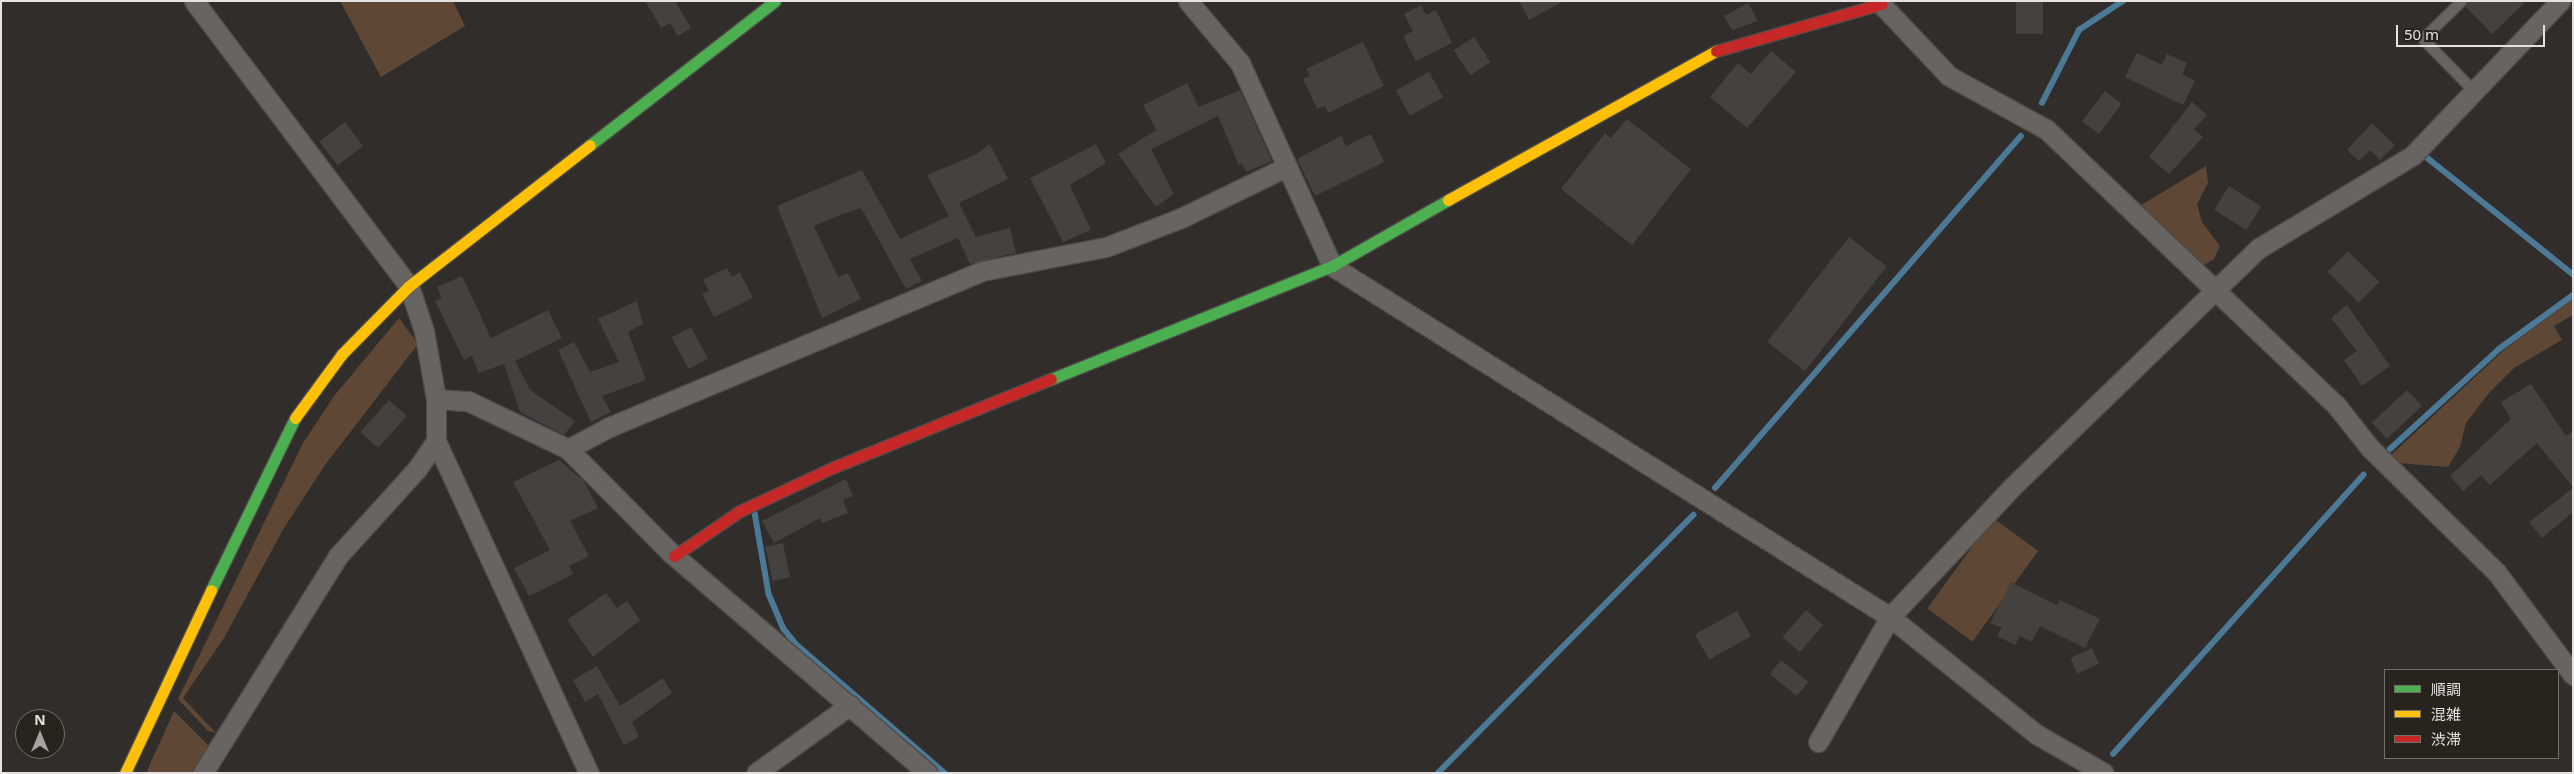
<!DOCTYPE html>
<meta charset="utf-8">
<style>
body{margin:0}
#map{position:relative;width:2574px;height:774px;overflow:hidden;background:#302d2b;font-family:"Noto Sans","Noto Sans JP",sans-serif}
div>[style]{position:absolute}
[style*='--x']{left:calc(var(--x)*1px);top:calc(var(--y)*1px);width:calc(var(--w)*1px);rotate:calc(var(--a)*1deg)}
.green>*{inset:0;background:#5f4736;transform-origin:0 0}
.stream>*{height:5.5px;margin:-2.75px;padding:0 2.75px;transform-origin:2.75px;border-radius:2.75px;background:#4c7996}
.building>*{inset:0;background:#44413f;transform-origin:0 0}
.roads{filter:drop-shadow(1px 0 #4e4b48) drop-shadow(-1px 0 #4e4b48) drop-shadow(0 1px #4e4b48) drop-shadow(0 -1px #4e4b48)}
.lane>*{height:10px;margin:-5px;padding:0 5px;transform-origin:5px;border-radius:5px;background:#676462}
.street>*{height:19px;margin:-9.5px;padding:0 9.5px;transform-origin:9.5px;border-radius:9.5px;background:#676462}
.fast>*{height:11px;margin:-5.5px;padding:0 5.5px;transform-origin:5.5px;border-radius:5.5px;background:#4caf50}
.slow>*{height:11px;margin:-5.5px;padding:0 5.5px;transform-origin:5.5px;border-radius:5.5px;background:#ffc107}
.jam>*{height:11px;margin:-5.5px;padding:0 5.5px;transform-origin:5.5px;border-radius:5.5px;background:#c62828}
span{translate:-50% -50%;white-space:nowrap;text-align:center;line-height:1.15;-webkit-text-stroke:4px #29231e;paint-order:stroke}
.frame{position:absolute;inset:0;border:2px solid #e7e2df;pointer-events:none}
.legend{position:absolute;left:2384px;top:669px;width:175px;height:90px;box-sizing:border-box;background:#29231e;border:1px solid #756f6b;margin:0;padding:6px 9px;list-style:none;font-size:15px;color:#e7e2df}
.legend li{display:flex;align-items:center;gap:10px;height:25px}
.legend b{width:25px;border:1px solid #756f6b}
.north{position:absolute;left:15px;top:709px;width:50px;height:50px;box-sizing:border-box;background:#29231e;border:1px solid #756f6b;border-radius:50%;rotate:0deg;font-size:14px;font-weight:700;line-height:20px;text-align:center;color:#e7e2df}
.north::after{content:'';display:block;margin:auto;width:18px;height:22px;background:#a7a3a0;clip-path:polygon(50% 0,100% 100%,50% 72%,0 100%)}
.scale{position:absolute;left:2396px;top:25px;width:149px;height:22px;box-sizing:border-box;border:2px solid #e7e2df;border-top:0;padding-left:6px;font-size:15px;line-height:18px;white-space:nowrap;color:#e7e2df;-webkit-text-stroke:4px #29231e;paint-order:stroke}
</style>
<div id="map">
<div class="green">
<div style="clip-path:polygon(340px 1px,453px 1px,465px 26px,381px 77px)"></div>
<div style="clip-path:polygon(2206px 166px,2208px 183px,2197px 204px,2202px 222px,2220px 246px,2214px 259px,2200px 267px,2138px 207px)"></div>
<div style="clip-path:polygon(2573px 299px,2573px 315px,2554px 326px,2562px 340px,2514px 368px,2489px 393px,2466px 423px,2460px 447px,2448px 467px,2399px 463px,2391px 455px,2505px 349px)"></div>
<div style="clip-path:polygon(399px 318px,418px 344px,325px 465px,284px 528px,224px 638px,183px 698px,216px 733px,208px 731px,178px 699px,303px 443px,334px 396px)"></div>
<div style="left:1993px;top:518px;width:56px;height:112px;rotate:36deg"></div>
<div style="clip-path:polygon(174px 711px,208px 745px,207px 753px,195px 773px,146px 773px)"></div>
</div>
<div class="stream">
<div style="--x:2042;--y:103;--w:82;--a:-63.1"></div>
<div style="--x:2079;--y:30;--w:53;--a:-33.4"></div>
<div style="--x:2425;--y:156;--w:189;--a:38.6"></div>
<div style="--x:2390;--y:449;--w:148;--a:-42.5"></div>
<div style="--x:2499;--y:349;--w:92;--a:-36.1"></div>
<div style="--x:1715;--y:488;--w:466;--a:-49"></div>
<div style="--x:755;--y:513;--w:82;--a:80.2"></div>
<div style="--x:769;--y:594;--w:38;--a:67"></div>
<div style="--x:784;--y:629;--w:19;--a:51"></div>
<div style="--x:796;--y:644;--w:197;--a:40.9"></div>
<div style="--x:2113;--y:754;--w:375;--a:-48.1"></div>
<div style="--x:1438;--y:773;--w:363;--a:-45.3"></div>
</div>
<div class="building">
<div style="clip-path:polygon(645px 1px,675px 1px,691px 28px,678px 36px,670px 23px,661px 28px)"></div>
<div style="clip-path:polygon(1519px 1px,1564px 1px,1529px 20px)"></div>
<div style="left:2016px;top:1px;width:27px;height:33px"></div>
<div style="clip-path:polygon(2469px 1px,2526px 1px,2492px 34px,2466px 7px)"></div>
<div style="clip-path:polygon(1748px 3px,1758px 21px,1732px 30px,1724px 16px)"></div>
<div style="clip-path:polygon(1421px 5px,1426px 15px,1436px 10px,1452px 43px,1416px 61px,1403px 36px,1413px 31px,1404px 14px)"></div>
<div style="left:1474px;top:37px;width:30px;height:24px;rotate:57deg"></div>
<div style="clip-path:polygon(1363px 42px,1384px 86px,1328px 113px,1325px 106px,1317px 109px,1303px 79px,1310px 76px,1306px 69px)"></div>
<div style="clip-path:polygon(1771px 51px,1796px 72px,1747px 128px,1710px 97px,1738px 63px,1751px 74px)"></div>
<div style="clip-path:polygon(2137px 53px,2162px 65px,2167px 54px,2187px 63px,2182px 74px,2195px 81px,2183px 105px,2125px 77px)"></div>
<div style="left:1429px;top:72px;width:29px;height:38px;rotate:61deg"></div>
<div style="clip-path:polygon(1187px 83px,1199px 107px,1240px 90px,1272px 161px,1246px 172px,1242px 163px,1239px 165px,1218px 116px,1151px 149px,1174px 194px,1156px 207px,1118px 154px,1156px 130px,1143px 105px)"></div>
<div style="left:2105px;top:91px;width:21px;height:38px;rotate:37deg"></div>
<div style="clip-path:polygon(2192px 102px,2207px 115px,2194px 129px,2203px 137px,2169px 174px,2149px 157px)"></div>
<div style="clip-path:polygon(1627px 119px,1691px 169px,1632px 245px,1561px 189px,1605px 133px,1611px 138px)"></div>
<div style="left:345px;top:122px;width:30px;height:32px;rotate:53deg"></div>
<div style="clip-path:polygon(2372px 123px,2395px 145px,2380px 160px,2370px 150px,2359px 161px,2347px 150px)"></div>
<div style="clip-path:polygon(1371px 134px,1384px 162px,1315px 196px,1297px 159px,1341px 136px,1346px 146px)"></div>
<div style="clip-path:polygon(990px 144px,1008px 179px,959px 203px,976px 237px,1010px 228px,1016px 253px,970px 264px,958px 238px,910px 259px,922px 281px,906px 289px,861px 208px,843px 214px,814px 226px,838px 277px,848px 273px,861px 299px,822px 318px,777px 206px,862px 170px,900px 239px,949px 216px,927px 175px,975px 155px)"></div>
<div style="clip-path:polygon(1096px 144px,1106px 163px,1070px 185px,1091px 230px,1063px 242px,1030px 178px)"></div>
<div style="left:2229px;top:186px;width:38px;height:28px;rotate:32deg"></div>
<div style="left:1849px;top:237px;width:48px;height:133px;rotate:38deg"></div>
<div style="left:2348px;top:251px;width:44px;height:29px;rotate:45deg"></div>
<div style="clip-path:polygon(727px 268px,732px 277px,740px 272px,753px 298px,714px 317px,702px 294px,709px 291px,703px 280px)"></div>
<div style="clip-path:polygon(462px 276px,491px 338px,548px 310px,562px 338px,515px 361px,530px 390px,575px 421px,564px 435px,520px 412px,504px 364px,479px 373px,472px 356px,464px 360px,435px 301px,442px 298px,437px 287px)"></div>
<div style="clip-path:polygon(637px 301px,643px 324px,628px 332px,646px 380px,602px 396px,611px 412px,591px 422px,558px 350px,574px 342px,590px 372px,619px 362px,598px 319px)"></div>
<div style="clip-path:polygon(2347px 305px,2390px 366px,2362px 386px,2344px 360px,2357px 351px,2331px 318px)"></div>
<div style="left:691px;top:327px;width:36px;height:22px;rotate:62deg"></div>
<div style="clip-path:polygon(2531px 384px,2566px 436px,2573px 431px,2573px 487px,2537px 443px,2490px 485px,2481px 475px,2463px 491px,2450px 476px,2511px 419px,2501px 402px)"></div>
<div style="left:2407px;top:390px;width:22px;height:48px;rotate:47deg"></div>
<div style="left:389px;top:400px;width:24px;height:43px;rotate:42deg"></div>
<div style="clip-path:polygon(559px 460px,584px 481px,598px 508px,570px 521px,589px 556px,569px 566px,573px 574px,529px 596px,514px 568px,550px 550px,513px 482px)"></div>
<div style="clip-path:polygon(846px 479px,853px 496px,843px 500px,848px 513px,822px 523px,820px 518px,774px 543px,762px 521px)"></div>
<div style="clip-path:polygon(2573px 488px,2573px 512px,2542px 538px,2529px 522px)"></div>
<div style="left:783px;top:543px;width:35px;height:18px;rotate:78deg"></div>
<div style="clip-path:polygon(2011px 582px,2057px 605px,2060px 600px,2100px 619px,2085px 648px,2040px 626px,2032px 642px,2020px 636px,2015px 645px,1997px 636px,2002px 628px,1990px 623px)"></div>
<div style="clip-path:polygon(606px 593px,617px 608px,627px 601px,640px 620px,593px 657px,567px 620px)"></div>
<div style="left:1806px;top:610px;width:23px;height:36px;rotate:41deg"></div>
<div style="left:1737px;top:611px;width:29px;height:48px;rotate:61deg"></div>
<div style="left:2092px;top:648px;width:17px;height:24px;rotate:65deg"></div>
<div style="left:1781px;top:660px;width:35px;height:18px;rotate:39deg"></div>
<div style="clip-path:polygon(597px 666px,620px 706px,663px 678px,672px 693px,632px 722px,639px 737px,624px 745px,598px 694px,585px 702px,573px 680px)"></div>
</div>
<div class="roads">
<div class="lane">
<div style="--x:2462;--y:1;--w:54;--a:135.7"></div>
<div style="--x:2423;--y:39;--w:73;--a:45.6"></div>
</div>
<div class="street">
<div style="--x:194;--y:1;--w:357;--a:53"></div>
<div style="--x:409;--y:286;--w:47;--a:71.6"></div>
<div style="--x:424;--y:331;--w:69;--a:80"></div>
<div style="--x:436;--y:399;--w:42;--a:90"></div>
<div style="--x:436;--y:441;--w:34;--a:124"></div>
<div style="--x:417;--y:469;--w:118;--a:132.2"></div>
<div style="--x:338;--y:556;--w:256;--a:121.9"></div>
<div style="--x:1188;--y:1;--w:81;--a:50"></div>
<div style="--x:1240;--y:63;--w:223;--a:65.6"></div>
<div style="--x:1332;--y:266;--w:659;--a:32.17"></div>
<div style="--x:1890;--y:617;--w:187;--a:38.7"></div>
<div style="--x:2036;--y:734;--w:78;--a:29.8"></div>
<div style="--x:1881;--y:4;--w:99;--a:46.6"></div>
<div style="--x:1949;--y:76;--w:111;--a:28.7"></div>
<div style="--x:2046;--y:129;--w:400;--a:43.6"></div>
<div style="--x:2336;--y:405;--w:55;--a:51.7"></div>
<div style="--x:2370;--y:448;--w:178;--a:44.5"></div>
<div style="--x:2497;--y:573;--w:127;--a:53.3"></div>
<div style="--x:436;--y:399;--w:32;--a:4"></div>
<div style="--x:468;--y:401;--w:111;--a:25.6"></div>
<div style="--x:568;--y:449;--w:146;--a:45.3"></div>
<div style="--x:671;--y:553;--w:338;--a:40.6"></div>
<div style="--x:436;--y:441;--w:366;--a:65.3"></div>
<div style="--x:568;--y:449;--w:47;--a:-28.2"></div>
<div style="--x:609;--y:427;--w:404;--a:-22.7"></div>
<div style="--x:982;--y:271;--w:126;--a:-11"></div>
<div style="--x:1106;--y:247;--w:80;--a:-21.1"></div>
<div style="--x:1181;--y:218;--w:114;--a:-25.9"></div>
<div style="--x:1818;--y:742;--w:144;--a:-60.1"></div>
<div style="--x:1890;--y:617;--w:175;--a:-46.8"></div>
<div style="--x:2010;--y:489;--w:347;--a:-44.1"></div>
<div style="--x:2259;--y:248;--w:180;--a:-31.1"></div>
<div style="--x:2413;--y:155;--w:213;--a:-46.3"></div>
<div style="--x:756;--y:773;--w:116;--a:-35.9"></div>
</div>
<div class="fast">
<div style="--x:590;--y:145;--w:234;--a:-37.9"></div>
<div style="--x:1051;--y:379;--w:303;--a:-21.9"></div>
<div style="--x:1332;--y:266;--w:133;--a:-29.6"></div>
<div style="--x:211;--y:590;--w:191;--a:-64"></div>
</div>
<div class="slow">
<div style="--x:1448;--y:200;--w:307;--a:-29.1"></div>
<div style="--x:295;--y:418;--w:79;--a:-53.7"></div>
<div style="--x:342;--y:354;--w:95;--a:-45.4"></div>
<div style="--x:409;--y:286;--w:229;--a:-37.9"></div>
<div style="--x:125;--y:773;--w:202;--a:-64.8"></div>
</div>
<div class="jam">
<div style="--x:1716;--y:51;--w:172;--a:-15.9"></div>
<div style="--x:1881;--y:4;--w:4;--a:-124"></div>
<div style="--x:674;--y:556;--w:80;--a:-34.3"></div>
<div style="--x:740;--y:511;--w:104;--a:-25.1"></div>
<div style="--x:834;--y:467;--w:234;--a:-22.1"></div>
</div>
</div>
<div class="frame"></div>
<ul class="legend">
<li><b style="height:6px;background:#4caf50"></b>順調</li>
<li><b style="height:6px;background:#ffc107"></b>混雑</li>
<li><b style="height:6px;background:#c62828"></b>渋滞</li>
</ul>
<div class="north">N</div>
<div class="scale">50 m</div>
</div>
